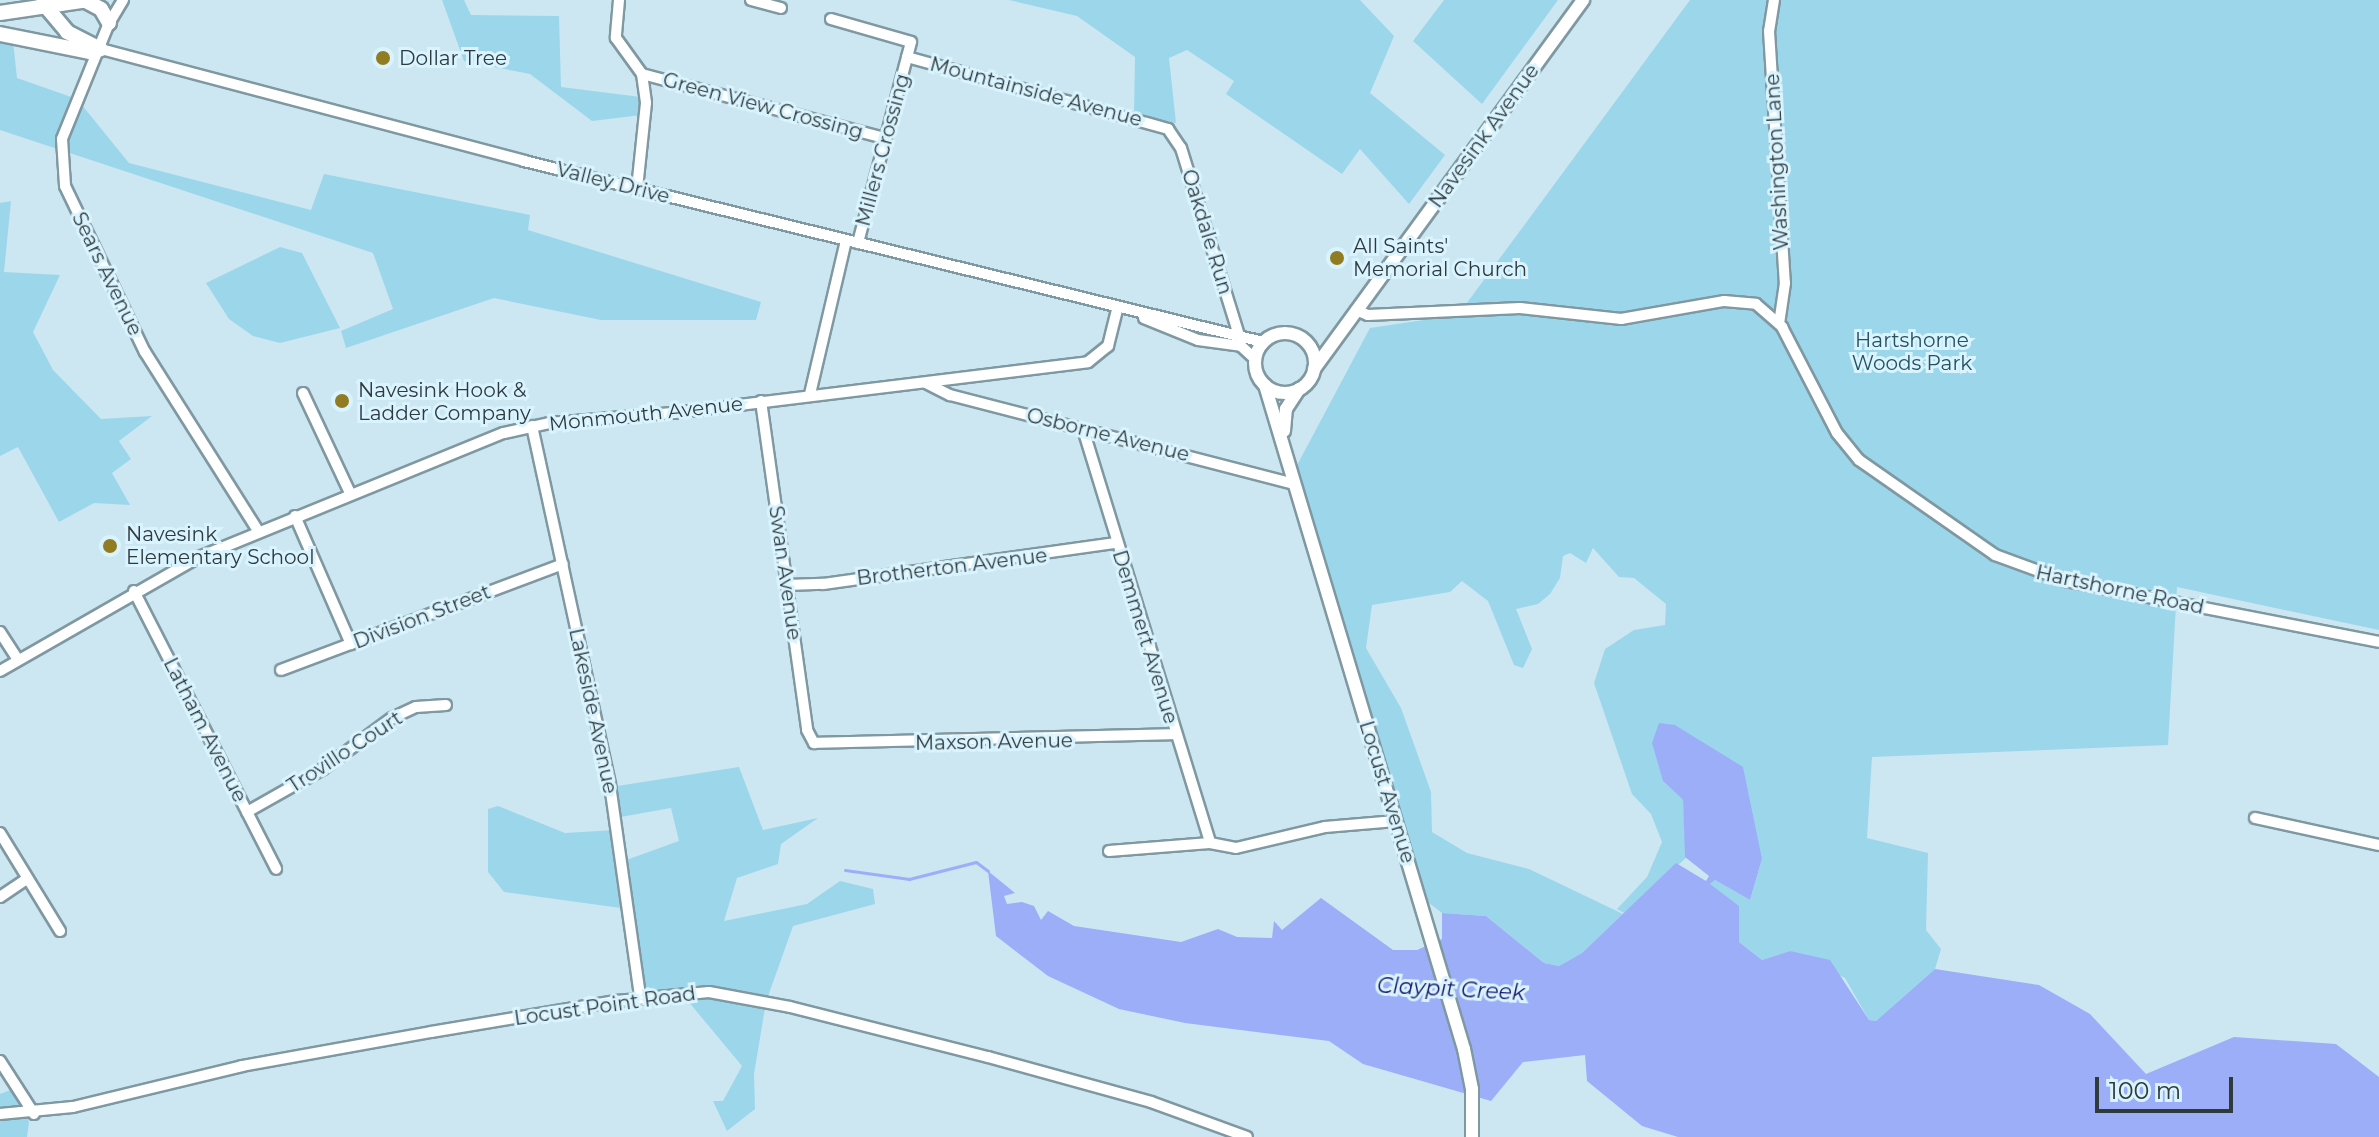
<!DOCTYPE html>
<style>
body{margin:0}
#map{position:relative;width:2379px;height:1137px;overflow:hidden;background:#cce7f1;font-family:Montserrat,sans-serif}
div>[style]{position:absolute}
[style*='--x']{left:calc(var(--x)*1px);top:calc(var(--y)*1px);width:calc(var(--w)*1px);rotate:calc(var(--a)*1deg)}
.green>*{inset:0;background:#9cd6eb}
.water>*{inset:0;background:#9daef9}
.stream>*{height:3px;margin:-1.5px;padding:0 1.5px;transform-origin:1.5px;border-radius:1.5px;background:#9daef9}
.roads{filter:drop-shadow(2px 0 #7f98a1) drop-shadow(-2px 0 #7f98a1) drop-shadow(0 2px #7f98a1) drop-shadow(0 -2px #7f98a1)}
.minor>*{height:10px;margin:-5px;padding:0 5px;transform-origin:5px;border-radius:5px;background:#fff}
.major>*{height:12px;margin:-6px;padding:0 6px;transform-origin:6px;border-radius:6px;background:#fff}
.major>.ring{margin:-6px;padding:0;box-sizing:content-box;background:none;border:12px solid #fff;border-radius:50%}
.highway>*{height:14px;margin:-7px;padding:0 7px;transform-origin:7px;border-radius:7px;background:#fff}
.dots>*{width:22px;height:22px;translate:-50% -50%;box-sizing:border-box;border:4px solid #d9f4fe;border-radius:50%}
span{translate:-50% -50%;white-space:nowrap;text-align:center;line-height:1.15;-webkit-text-stroke:6px #d9f4fe;paint-order:stroke}
.poi-label{font-size:20px;color:#2f3a3d}
.left{translate:0 -50%;text-align:left}
.street-label{font-size:20px;color:#2f3a3d}
.park-label{font-size:20px;color:#245261}
.water-label{font-size:22px;color:#1b1a6e;font-style:italic}
.scale{position:absolute;left:2095px;top:1077px;width:138px;height:36px;box-sizing:border-box;border:4px solid #2f3a3d;border-top:0;padding-left:10px;font-size:24px;line-height:28px;white-space:nowrap;color:#2f3a3d;-webkit-text-stroke:6px #d9f4fe;paint-order:stroke}
</style>
<div id="map">
<div class="green">
<div style="clip-path:polygon(442px 0,464px 0,471px 15px,559px 16px,561px 87px,649px 98px,650px 114px,592px 121px,530px 74px,464px 61px)"></div>
<div style="clip-path:polygon(1009px 0,1360px 0,1394px 36px,1370px 93px,1445px 155px,1409px 204px,1360px 149px,1342px 174px,1226px 94px,1234px 81px,1187px 50px,1169px 58px,1176px 123px,1134px 115px,1135px 57px,1077px 16px)"></div>
<div style="clip-path:polygon(1444px 0,1558px 0,1482px 104px,1413px 41px)"></div>
<div style="clip-path:polygon(1690px 0,2379px 0,2379px 630px,2177px 587px,2168px 745px,1872px 757px,1867px 838px,1928px 853px,1926px 930px,1941px 949px,1935px 969px,1876px 1021px,1869px 1020px,1845px 978px,1790px 951px,1762px 960px,1739px 942px,1735px 922px,1710px 884px,1715px 880px,1750px 900px,1762px 859px,1663px 781px,1683px 800px,1686px 858px,1624px 913px,1617px 909px,1647px 877px,1662px 842px,1651px 814px,1632px 794px,1594px 683px,1605px 649px,1634px 630px,1665px 625px,1666px 604px,1634px 578px,1619px 577px,1593px 548px,1586px 563px,1570px 553px,1563px 556px,1560px 578px,1550px 594px,1538px 604px,1516px 609px,1532px 649px,1523px 668px,1514px 665px,1488px 601px,1462px 581px,1450px 592px,1372px 605px,1366px 648px,1401px 708px,1431px 792px,1432px 832px,1467px 853px,1529px 869px,1623px 914px,1582px 953px,1559px 966px,1544px 963px,1486px 916px,1442px 913px,1429px 903px,1295px 469px,1370px 328px,1458px 315px)"></div>
<div style="clip-path:polygon(0 39px,13px 41px,17px 78px,77px 99px,129px 163px,311px 210px,324px 174px,530px 215px,528px 230px,761px 302px,756px 320px,601px 320px,494px 298px,346px 348px,341px 331px,393px 309px,373px 253px,0 130px)"></div>
<div style="clip-path:polygon(11px 201px,4px 272px,60px 275px,33px 332px,53px 370px,101px 419px,152px 416px,119px 441px,131px 459px,112px 473px,130px 505px,94px 503px,59px 522px,18px 447px,0 456px,0 203px)"></div>
<div style="clip-path:polygon(280px 247px,302px 253px,340px 328px,280px 343px,253px 336px,229px 319px,206px 283px)"></div>
<div style="clip-path:polygon(739px 767px,763px 830px,818px 818px,781px 844px,778px 864px,737px 878px,724px 921px,807px 904px,840px 881px,873px 889px,875px 904px,793px 926px,766px 1002px,754px 1074px,755px 1109px,727px 1131px,713px 1101px,723px 1101px,742px 1066px,683px 995px,642px 998px,628px 909px,504px 892px,488px 872px,488px 809px,498px 806px,565px 833px,615px 830px,618px 863px,679px 841px,671px 808px,615px 818px,611px 787px)"></div>
<div style="clip-path:polygon(13px 1089px,29px 1122px,27px 1137px,0 1137px,0 1094px)"></div>
</div>
<div class="water">
<div style="clip-path:polygon(1659px 723px,1675px 725px,1743px 767px,1762px 859px,1750px 900px,1715px 880px,1710px 884px,1739px 906px,1739px 942px,1762px 960px,1790px 951px,1830px 960px,1869px 1020px,1876px 1021px,1935px 969px,2039px 985px,2090px 1014px,2146px 1074px,2234px 1037px,2336px 1044px,2379px 1077px,2379px 1137px,1678px 1137px,1642px 1126px,1587px 1081px,1585px 1055px,1523px 1062px,1491px 1101px,1363px 1064px,1329px 1041px,1185px 1023px,1119px 1009px,1048px 976px,996px 936px,988px 871px,1015px 893px,1004px 896px,1007px 904px,1022px 902px,1034px 906px,1041px 920px,1048px 911px,1074px 926px,1181px 942px,1218px 929px,1237px 937px,1272px 938px,1274px 921px,1282px 930px,1321px 898px,1393px 950px,1417px 950px,1442px 939px,1442px 913px,1486px 916px,1544px 963px,1559px 966px,1582px 953px,1676px 863px,1706px 881px,1709px 876px,1685px 857px,1683px 800px,1663px 781px,1652px 743px)"></div>
</div>
<div class="stream">
<div style="--x:845;--y:870;--w:65;--a:8"></div>
<div style="--x:909;--y:879;--w:69;--a:-14.2"></div>
<div style="--x:976;--y:862;--w:15;--a:37"></div>
</div>
<div class="roads">
<div class="minor">
<div style="--x:123;--y:0;--w:27;--a:121"></div>
<div style="--x:109;--y:23;--w:125;--a:112.1"></div>
<div style="--x:62;--y:139;--w:47;--a:86.3"></div>
<div style="--x:65;--y:186;--w:184;--a:64.3"></div>
<div style="--x:145;--y:352;--w:212;--a:57.7"></div>
<div style="--x:619;--y:0;--w:38;--a:95"></div>
<div style="--x:616;--y:38;--w:44;--a:54.2"></div>
<div style="--x:642;--y:74;--w:29;--a:82"></div>
<div style="--x:646;--y:103;--w:86;--a:96"></div>
<div style="--x:751;--y:0;--w:31;--a:15"></div>
<div style="--x:1774;--y:0;--w:31;--a:99"></div>
<div style="--x:1769;--y:31;--w:253;--a:86.4"></div>
<div style="--x:1785;--y:283;--w:41;--a:98.3"></div>
<div style="--x:831;--y:19;--w:83;--a:16"></div>
<div style="--x:911;--y:42;--w:208;--a:104.8"></div>
<div style="--x:101;--y:49;--w:438;--a:14.8"></div>
<div style="--x:524;--y:161;--w:761;--a:13.76"></div>
<div style="--x:907;--y:57;--w:271;--a:15.4"></div>
<div style="--x:1168;--y:129;--w:23;--a:56"></div>
<div style="--x:1181;--y:148;--w:200;--a:72.8"></div>
<div style="--x:642;--y:74;--w:250;--a:14.8"></div>
<div style="--x:1356;--y:310;--w:13;--a:23"></div>
<div style="--x:1368;--y:315;--w:152;--a:-2.6"></div>
<div style="--x:1520;--y:308;--w:102;--a:6.2"></div>
<div style="--x:1621;--y:319;--w:105;--a:-9.9"></div>
<div style="--x:1724;--y:301;--w:32;--a:5"></div>
<div style="--x:1756;--y:304;--w:35;--a:41"></div>
<div style="--x:1782;--y:327;--w:119;--a:62.6"></div>
<div style="--x:1837;--y:433;--w:35;--a:51"></div>
<div style="--x:1859;--y:460;--w:166;--a:34.9"></div>
<div style="--x:1995;--y:555;--w:76;--a:20.1"></div>
<div style="--x:2066;--y:581;--w:319;--a:11"></div>
<div style="--x:1144;--y:318;--w:58;--a:22.2"></div>
<div style="--x:1198;--y:340;--w:43;--a:7.9"></div>
<div style="--x:1241;--y:346;--w:19;--a:43"></div>
<div style="--x:926;--y:383;--w:27;--a:27"></div>
<div style="--x:950;--y:395;--w:356;--a:14.5"></div>
<div style="--x:303;--y:393;--w:110;--a:64.8"></div>
<div style="--x:810;--y:394;--w:158;--a:-76.8"></div>
<div style="--x:761;--y:401;--w:332;--a:82"></div>
<div style="--x:807;--y:730;--w:15;--a:62"></div>
<div style="--x:814;--y:743;--w:361;--a:-1.4"></div>
<div style="--x:532;--y:426;--w:367;--a:77.7"></div>
<div style="--x:610;--y:785;--w:214;--a:81.9"></div>
<div style="--x:1083;--y:429;--w:433;--a:72.9"></div>
<div style="--x:295;--y:516;--w:140;--a:66.4"></div>
<div style="--x:787;--y:585;--w:36;--a:-2"></div>
<div style="--x:823;--y:584;--w:296;--a:-8"></div>
<div style="--x:134;--y:591;--w:312;--a:62.9"></div>
<div style="--x:0;--y:632;--w:33;--a:57"></div>
<div style="--x:281;--y:670;--w:301;--a:-20.6"></div>
<div style="--x:0;--y:671;--w:227;--a:-29.8"></div>
<div style="--x:197;--y:558;--w:331;--a:-22.2"></div>
<div style="--x:504;--y:433;--w:46;--a:-12.5"></div>
<div style="--x:549;--y:423;--w:125;--a:-4.6"></div>
<div style="--x:674;--y:413;--w:417;--a:-7"></div>
<div style="--x:1088;--y:362;--w:26;--a:-39"></div>
<div style="--x:1108;--y:346;--w:38;--a:-76"></div>
<div style="--x:247;--y:812;--w:87;--a:-29.5"></div>
<div style="--x:323;--y:769;--w:86;--a:-36.5"></div>
<div style="--x:392;--y:718;--w:26;--a:-25"></div>
<div style="--x:416;--y:707;--w:30;--a:-4"></div>
<div style="--x:2255;--y:818;--w:127;--a:12.3"></div>
<div style="--x:0;--y:833;--w:115;--a:58.5"></div>
<div style="--x:1109;--y:851;--w:101;--a:-4.5"></div>
<div style="--x:1210;--y:843;--w:26;--a:11"></div>
<div style="--x:1236;--y:848;--w:91;--a:-13.3"></div>
<div style="--x:1325;--y:827;--w:71;--a:-4.8"></div>
<div style="--x:0;--y:897;--w:32;--a:-34"></div>
<div style="--x:0;--y:1061;--w:63;--a:57.3"></div>
<div style="--x:0;--y:1114;--w:73;--a:-5.5"></div>
<div style="--x:73;--y:1107;--w:174;--a:-13.6"></div>
<div style="--x:242;--y:1066;--w:192;--a:-10.2"></div>
<div style="--x:431;--y:1032;--w:189;--a:-9.5"></div>
<div style="--x:617;--y:1001;--w:92;--a:-5.6"></div>
<div style="--x:709;--y:992;--w:82;--a:10.5"></div>
<div style="--x:790;--y:1007;--w:204;--a:14.2"></div>
<div style="--x:988;--y:1057;--w:169;--a:15.4"></div>
<div style="--x:1151;--y:1102;--w:102;--a:20"></div>
</div>
<div class="major">
<div class="ring" style="left:1255px;top:333px;width:48px;height:48px"></div>
<div style="--x:1314;--y:369;--w:457;--a:-53.9"></div>
<div style="--x:1265;--y:385;--w:693;--a:73.32"></div>
<div style="--x:1464;--y:1049;--w:41;--a:78.7"></div>
<div style="--x:1472;--y:1089;--w:48;--a:90"></div>
<div style="--x:1284;--y:431;--w:22;--a:-85"></div>
<div style="--x:1286;--y:409;--w:24;--a:-57"></div>
</div>
<div class="highway">
<div style="--x:86;--y:1;--w:17;--a:28"></div>
<div style="--x:101;--y:9;--w:16;--a:60"></div>
<div style="--x:43;--y:3;--w:38;--a:50"></div>
<div style="--x:67;--y:32;--w:34;--a:27"></div>
<div style="--x:0;--y:13;--w:89;--a:-8.4"></div>
<div style="--x:0;--y:34;--w:92;--a:11.3"></div>
<div style="--x:90;--y:52;--w:11;--a:-15"></div>
</div>
</div>
<div class="dots">
<div style="left:383px;top:58px;background:#927c22"></div>
<div style="left:1337px;top:258px;background:#927c22"></div>
<div style="left:342px;top:401px;background:#927c22"></div>
<div style="left:110px;top:546px;background:#927c22"></div>
</div>
<div class="poi-label">
<span class="left" style="left:399px;top:58px">Dollar Tree</span>
<span class="left" style="left:1353px;top:258px">All Saints'<br>Memorial Church</span>
<span class="left" style="left:358px;top:402px">Navesink Hook &amp;<br>Ladder Company</span>
<span class="left" style="left:126px;top:546px">Navesink<br>Elementary School</span>
</div>
<div class="street-label">
<span style="left:1036px;top:92px;rotate:15deg">Mountainside Avenue</span>
<span style="left:763px;top:106px;rotate:15deg">Green View Crossing</span>
<span style="left:1484px;top:136px;rotate:-54deg">Navesink Avenue</span>
<span style="left:883px;top:150px;rotate:-75deg">Millers Crossing</span>
<span style="left:1777px;top:162px;rotate:-93deg">Washington Lane</span>
<span style="left:613px;top:183px;rotate:14deg">Valley Drive</span>
<span style="left:1207px;top:232px;rotate:73deg">Oakdale Run</span>
<span style="left:107px;top:274px;rotate:64deg">Sears Avenue</span>
<span style="left:646px;top:414px;rotate:-6deg">Monmouth Avenue</span>
<span style="left:1108px;top:435px;rotate:14deg">Osborne Avenue</span>
<span style="left:952px;top:567px;rotate:-7deg">Brotherton Avenue</span>
<span style="left:785px;top:573px;rotate:82deg">Swan Avenue</span>
<span style="left:2120px;top:590px;rotate:12deg">Hartshorne Road</span>
<span style="left:422px;top:617px;rotate:-21deg">Division Street</span>
<span style="left:1145px;top:637px;rotate:73deg">Demmert Avenue</span>
<span style="left:593px;top:711px;rotate:78deg">Lakeside Avenue</span>
<span style="left:205px;top:730px;rotate:63deg">Latham Avenue</span>
<span style="left:994px;top:742px;rotate:-1deg">Maxson Avenue</span>
<span style="left:345px;top:752px;rotate:-33deg">Trovillo Court</span>
<span style="left:1387px;top:792px;rotate:73deg">Locust Avenue</span>
<span style="left:605px;top:1006px;rotate:-8deg">Locust Point Road</span>
</div>
<div class="park-label">
<span style="left:1912px;top:352px">Hartshorne<br>Woods Park</span>
</div>
<div class="water-label">
<span style="left:1451px;top:989px;rotate:3deg">Claypit Creek</span>
</div>
<div class="scale">100 m</div>
</div>
